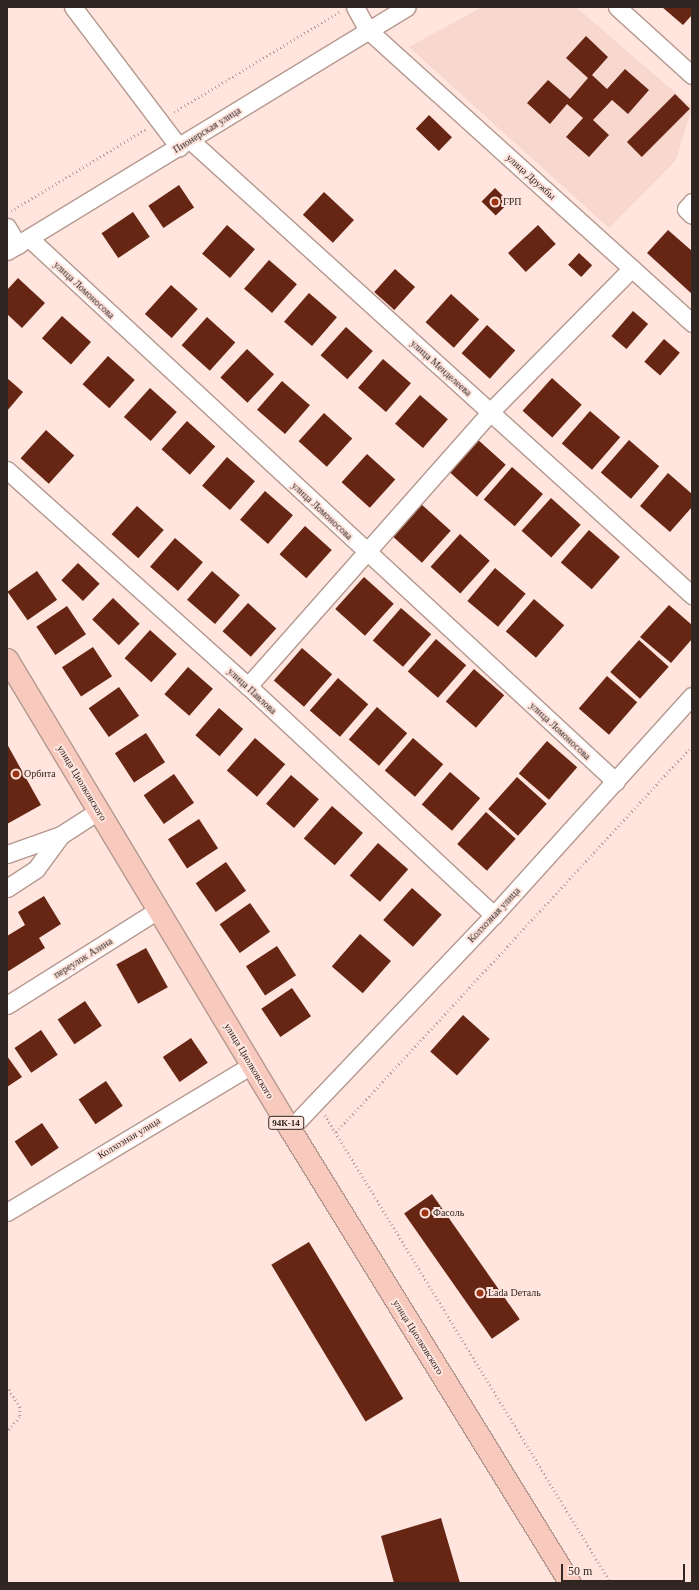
<!DOCTYPE html>
<meta charset="utf-8">
<style>
body{margin:0}
#map{position:relative;width:699px;height:1590px;overflow:hidden;background:#ffe5de;font-family:"Times New Roman",serif}
div>[style]{position:absolute}
[style*='--x']{left:calc(var(--x)*1px);top:calc(var(--y)*1px);width:calc(var(--w)*1px);rotate:calc(var(--a)*1deg)}
.built>*{inset:0;background:#f7d7ce}
.building>*{inset:0;background:#662613;transform-origin:0 0}
.path>*{height:2.5px;margin-top:-1.25px;transform-origin:0;background:repeating-linear-gradient(90deg,#b8a39e 0 1px,transparent 0 4px)}
.roads{filter:drop-shadow(1px 0 #b5988f) drop-shadow(-1px 0 #b5988f) drop-shadow(0 1px #b5988f) drop-shadow(0 -1px #b5988f)}
.minor>*{height:17px;margin:-8.5px;padding:0 8.5px;transform-origin:8.5px;border-radius:8.5px;background:#fff}
.major>*{height:21px;margin:-10.5px;padding:0 10.5px;transform-origin:10.5px;border-radius:10.5px;background:#f7cabd}
.dots>*{width:11px;height:11px;translate:-50% -50%;box-sizing:border-box;border:2px solid #ffe5de;border-radius:50%}
span{translate:-50% -50%;white-space:nowrap;text-align:center;line-height:1.15;-webkit-text-stroke:4px #ffe5de;paint-order:stroke}
.shield-label span{padding:1px 3px;background:#ffe5de;border:1px solid;border-radius:3px;-webkit-text-stroke-width:0}
.shield-label{font-size:9px;color:#322623;font-weight:700}
.street-label{font-size:10px;color:#322623}
.poi-label{font-size:10px;color:#322623}
.left{translate:0 -50%;text-align:left}
.frame{position:absolute;inset:0;border:8px solid #322623;pointer-events:none}
.scale{position:absolute;left:561px;top:1564px;width:124px;height:18px;box-sizing:border-box;border:2px solid #322623;border-top:0;padding-left:5px;font-size:12px;line-height:14px;white-space:nowrap;color:#322623;-webkit-text-stroke:3px #ffe5de;paint-order:stroke}
</style>
<div id="map">
<div class="built">
<div style="clip-path:polygon(482px 7px,576px 7px,692px 107px,676px 160px,609px 228px,409px 47px)"></div>
</div>
<div class="building">
<div style="clip-path:polygon(662px 7px,692px 7px,692px 15px,683px 25px)"></div>
<div style="clip-path:polygon(586px 36px,608px 57px,592px 75px,607px 89px,625px 69px,649px 90px,628px 114px,612px 100px,593px 120px,609px 135px,589px 157px,566px 137px,583px 118px,567px 104px,550px 124px,527px 103px,548px 80px,570px 99px,588px 78px,566px 58px)"></div>
<div style="left:675px;top:94px;width:21px;height:68px;rotate:45deg"></div>
<div style="left:429px;top:115px;width:32px;height:19px;rotate:44deg"></div>
<div style="left:179px;top:185px;width:27px;height:37px;rotate:56deg"></div>
<div style="left:495px;top:188px;width:20px;height:19px;rotate:45deg"></div>
<div style="left:324px;top:192px;width:41px;height:31px;rotate:43deg"></div>
<div style="left:133px;top:212px;width:30px;height:38px;rotate:56deg"></div>
<div style="left:227px;top:225px;width:37px;height:38px;rotate:41deg"></div>
<div style="left:538px;top:225px;width:26px;height:41px;rotate:47deg"></div>
<div style="clip-path:polygon(668px 230px,692px 251px,692px 294px,647px 253px)"></div>
<div style="left:579px;top:253px;width:18px;height:16px;rotate:43deg"></div>
<div style="left:269px;top:260px;width:37px;height:38px;rotate:41deg"></div>
<div style="left:395px;top:269px;width:27px;height:31px;rotate:42deg"></div>
<div style="clip-path:polygon(18px 278px,45px 303px,22px 328px,7px 314px,7px 290px)"></div>
<div style="left:171px;top:285px;width:36px;height:39px;rotate:42deg"></div>
<div style="left:309px;top:293px;width:37px;height:38px;rotate:41deg"></div>
<div style="left:451px;top:294px;width:38px;height:38px;rotate:42deg"></div>
<div style="left:633px;top:311px;width:20px;height:33px;rotate:41deg"></div>
<div style="left:62px;top:316px;width:39px;height:30px;rotate:42deg"></div>
<div style="left:207px;top:317px;width:38px;height:38px;rotate:42deg"></div>
<div style="left:487px;top:325px;width:38px;height:38px;rotate:42deg"></div>
<div style="left:346px;top:327px;width:36px;height:38px;rotate:42deg"></div>
<div style="left:664px;top:339px;width:21px;height:30px;rotate:41deg"></div>
<div style="left:247px;top:349px;width:37px;height:39px;rotate:43deg"></div>
<div style="left:108px;top:356px;width:36px;height:38px;rotate:42deg"></div>
<div style="left:383px;top:359px;width:37px;height:38px;rotate:41deg"></div>
<div style="clip-path:polygon(7px 378px,23px 392px,7px 411px)"></div>
<div style="left:552px;top:378px;width:40px;height:44px;rotate:42deg"></div>
<div style="left:282px;top:381px;width:37px;height:38px;rotate:41deg"></div>
<div style="left:150px;top:388px;width:36px;height:39px;rotate:42deg"></div>
<div style="left:420px;top:395px;width:37px;height:38px;rotate:41deg"></div>
<div style="left:590px;top:411px;width:40px;height:43px;rotate:41deg"></div>
<div style="left:324px;top:413px;width:38px;height:38px;rotate:42deg"></div>
<div style="left:187px;top:421px;width:38px;height:38px;rotate:42deg"></div>
<div style="left:46px;top:430px;width:38px;height:38px;rotate:42deg"></div>
<div style="left:476px;top:438px;width:40px;height:43px;rotate:42deg"></div>
<div style="left:629px;top:440px;width:40px;height:43px;rotate:41deg"></div>
<div style="left:367px;top:454px;width:38px;height:38px;rotate:42deg"></div>
<div style="left:227px;top:457px;width:37px;height:38px;rotate:41deg"></div>
<div style="left:512px;top:467px;width:41px;height:43px;rotate:41deg"></div>
<div style="clip-path:polygon(668px 473px,692px 494px,692px 507px,670px 532px,640px 506px)"></div>
<div style="left:265px;top:491px;width:37px;height:38px;rotate:41deg"></div>
<div style="left:551px;top:498px;width:40px;height:44px;rotate:42deg"></div>
<div style="left:421px;top:504px;width:40px;height:43px;rotate:42deg"></div>
<div style="left:137px;top:506px;width:36px;height:38px;rotate:42deg"></div>
<div style="left:305px;top:526px;width:36px;height:38px;rotate:42deg"></div>
<div style="left:589px;top:530px;width:41px;height:43px;rotate:41deg"></div>
<div style="left:460px;top:534px;width:40px;height:44px;rotate:42deg"></div>
<div style="left:175px;top:538px;width:37px;height:38px;rotate:41deg"></div>
<div style="left:78px;top:563px;width:30px;height:24px;rotate:44deg"></div>
<div style="left:495px;top:568px;width:40px;height:43px;rotate:40deg"></div>
<div style="left:37px;top:571px;width:35px;height:36px;rotate:55deg"></div>
<div style="left:212px;top:571px;width:37px;height:38px;rotate:41deg"></div>
<div style="left:364px;top:577px;width:40px;height:43px;rotate:42deg"></div>
<div style="left:113px;top:598px;width:37px;height:30px;rotate:44deg"></div>
<div style="left:534px;top:599px;width:40px;height:43px;rotate:41deg"></div>
<div style="left:248px;top:603px;width:38px;height:38px;rotate:42deg"></div>
<div style="clip-path:polygon(669px 605px,692px 625px,692px 639px,671px 663px,640px 637px)"></div>
<div style="left:67px;top:606px;width:34px;height:37px;rotate:56deg"></div>
<div style="left:401px;top:608px;width:40px;height:43px;rotate:41deg"></div>
<div style="left:150px;top:630px;width:36px;height:38px;rotate:42deg"></div>
<div style="left:436px;top:639px;width:40px;height:43px;rotate:41deg"></div>
<div style="left:639px;top:640px;width:40px;height:43px;rotate:42deg"></div>
<div style="left:93px;top:647px;width:35px;height:37px;rotate:57deg"></div>
<div style="left:302px;top:648px;width:40px;height:43px;rotate:41deg"></div>
<div style="left:188px;top:667px;width:33px;height:36px;rotate:41deg"></div>
<div style="left:474px;top:669px;width:40px;height:43px;rotate:41deg"></div>
<div style="left:607px;top:676px;width:40px;height:43px;rotate:41deg"></div>
<div style="left:338px;top:678px;width:40px;height:43px;rotate:41deg"></div>
<div style="left:119px;top:687px;width:35px;height:37px;rotate:55deg"></div>
<div style="left:377px;top:707px;width:40px;height:43px;rotate:41deg"></div>
<div style="left:219px;top:708px;width:32px;height:36px;rotate:41deg"></div>
<div style="left:146px;top:733px;width:35px;height:37px;rotate:57deg"></div>
<div style="left:255px;top:738px;width:40px;height:43px;rotate:41deg"></div>
<div style="left:413px;top:738px;width:40px;height:43px;rotate:41deg"></div>
<div style="left:547px;top:741px;width:40px;height:43px;rotate:41deg"></div>
<div style="clip-path:polygon(7px 744px,41px 805px,7px 824px)"></div>
<div style="left:450px;top:772px;width:40px;height:43px;rotate:41deg"></div>
<div style="left:174px;top:774px;width:35px;height:37px;rotate:55deg"></div>
<div style="left:291px;top:775px;width:37px;height:38px;rotate:41deg"></div>
<div style="left:517px;top:777px;width:40px;height:43px;rotate:42deg"></div>
<div style="left:332px;top:806px;width:41px;height:43px;rotate:41deg"></div>
<div style="left:486px;top:812px;width:40px;height:43px;rotate:42deg"></div>
<div style="left:199px;top:819px;width:35px;height:37px;rotate:57deg"></div>
<div style="left:378px;top:843px;width:40px;height:43px;rotate:41deg"></div>
<div style="left:226px;top:862px;width:35px;height:37px;rotate:55deg"></div>
<div style="left:412px;top:888px;width:40px;height:43px;rotate:42deg"></div>
<div style="clip-path:polygon(44px 896px,61px 924px,39px 938px,45px 948px,7px 972px,7px 936px,25px 925px,18px 912px)"></div>
<div style="left:250px;top:903px;width:35px;height:37px;rotate:55deg"></div>
<div style="left:360px;top:934px;width:41px;height:43px;rotate:41deg"></div>
<div style="left:277px;top:946px;width:35px;height:37px;rotate:57deg"></div>
<div style="left:146px;top:948px;width:45px;height:34px;rotate:61deg"></div>
<div style="left:292px;top:988px;width:34px;height:37px;rotate:56deg"></div>
<div style="left:85px;top:1001px;width:30px;height:33px;rotate:56deg"></div>
<div style="left:463px;top:1015px;width:36px;height:49px;rotate:42deg"></div>
<div style="left:41px;top:1030px;width:30px;height:32px;rotate:56deg"></div>
<div style="left:191px;top:1038px;width:30px;height:34px;rotate:56deg"></div>
<div style="clip-path:polygon(7px 1056px,22px 1077px,7px 1087px)"></div>
<div style="left:106px;top:1081px;width:30px;height:33px;rotate:56deg"></div>
<div style="left:42px;top:1123px;width:30px;height:33px;rotate:56deg"></div>
<div style="left:432px;top:1194px;width:153px;height:34px;rotate:55deg"></div>
<div style="left:309px;top:1242px;width:183px;height:44px;rotate:59deg"></div>
<div style="clip-path:polygon(441px 1518px,460px 1583px,394px 1583px,381px 1536px)"></div>
</div>
<div class="path">
<div style="--x:174;--y:112;--w:195;--a:-31.2"></div>
<div style="--x:11;--y:211;--w:158;--a:-31.3"></div>
<div style="--x:325;--y:1115;--w:548;--a:58.57"></div>
<div style="--x:336;--y:1132;--w:525;--a:-47.32"></div>
<div style="--x:7;--y:1386;--w:25;--a:58"></div>
<div style="--x:20;--y:1407;--w:10;--a:90"></div>
<div style="--x:20;--y:1417;--w:20;--a:131"></div>
</div>
<div class="roads">
<div class="minor">
<div style="--x:73;--y:7;--w:176;--a:52.9"></div>
<div style="--x:355;--y:7;--w:26;--a:61"></div>
<div style="--x:368;--y:30;--w:437;--a:42.1"></div>
<div style="--x:617;--y:7;--w:101;--a:42.2"></div>
<div style="--x:190;--y:140;--w:678;--a:42.19"></div>
<div style="--x:692;--y:202;--w:9;--a:131"></div>
<div style="--x:686;--y:209;--w:8;--a:45"></div>
<div style="--x:7;--y:227;--w:21;--a:59"></div>
<div style="--x:29;--y:238;--w:800;--a:42.82"></div>
<div style="--x:7;--y:251;--w:468;--a:-31.4"></div>
<div style="--x:7;--y:470;--w:324;--a:41.9"></div>
<div style="--x:248;--y:686;--w:336;--a:43"></div>
<div style="--x:248;--y:686;--w:366;--a:-48.5"></div>
<div style="--x:490;--y:412;--w:202;--a:-45.4"></div>
<div style="--x:7;--y:854;--w:57;--a:-19.4"></div>
<div style="--x:61;--y:835;--w:44;--a:-33"></div>
<div style="--x:7;--y:888;--w:35;--a:-33"></div>
<div style="--x:36;--y:869;--w:42;--a:-53.7"></div>
<div style="--x:7;--y:1005;--w:178;--a:-32.2"></div>
<div style="--x:290;--y:1129;--w:296;--a:-46.4"></div>
<div style="--x:494;--y:915;--w:295;--a:-47.9"></div>
<div style="--x:7;--y:1212;--w:286;--a:-31"></div>
</div>
<div class="major">
<div style="--x:7;--y:659;--w:549;--a:58.95"></div>
<div style="--x:290;--y:1129;--w:533;--a:58.34"></div>
</div>
</div>
<div class="dots">
<div style="left:495px;top:202px;background:#9b3414"></div>
<div style="left:16px;top:774px;background:#9b3414"></div>
<div style="left:425px;top:1213px;background:#9b3414"></div>
<div style="left:480px;top:1293px;background:#9b3414"></div>
</div>
<div class="shield-label">
<span style="left:286px;top:1123px">94К-14</span>
</div>
<div class="street-label">
<span style="left:207px;top:130px;rotate:-32deg">Пионерская улица</span>
<span style="left:531px;top:177px;rotate:42deg">улица Дружбы</span>
<span style="left:84px;top:290px;rotate:43deg">улица Ломоносова</span>
<span style="left:441px;top:368px;rotate:42deg">улица Менделеева</span>
<span style="left:322px;top:511px;rotate:43deg">улица Ломоносова</span>
<span style="left:252px;top:691px;rotate:43deg">улица Павлова</span>
<span style="left:560px;top:731px;rotate:43deg">улица Ломоносова</span>
<span style="left:82px;top:783px;rotate:59deg">улица Циолковского</span>
<span style="left:494px;top:915px;rotate:-47deg">Колхозная улица</span>
<span style="left:83px;top:958px;rotate:-32deg">переулок Азина</span>
<span style="left:249px;top:1061px;rotate:59deg">улица Циолковского</span>
<span style="left:129px;top:1138px;rotate:-31deg">Колхозная улица</span>
<span style="left:418px;top:1337px;rotate:58deg">улица Циолковского</span>
</div>
<div class="poi-label">
<span class="left" style="left:503px;top:202px">ГРП</span>
<span class="left" style="left:24px;top:774px">Орбита</span>
<span class="left" style="left:433px;top:1213px">Фасоль</span>
<span class="left" style="left:488px;top:1293px">Lada Dеталь</span>
</div>
<div class="frame"></div>
<div class="scale">50 m</div>
</div>
